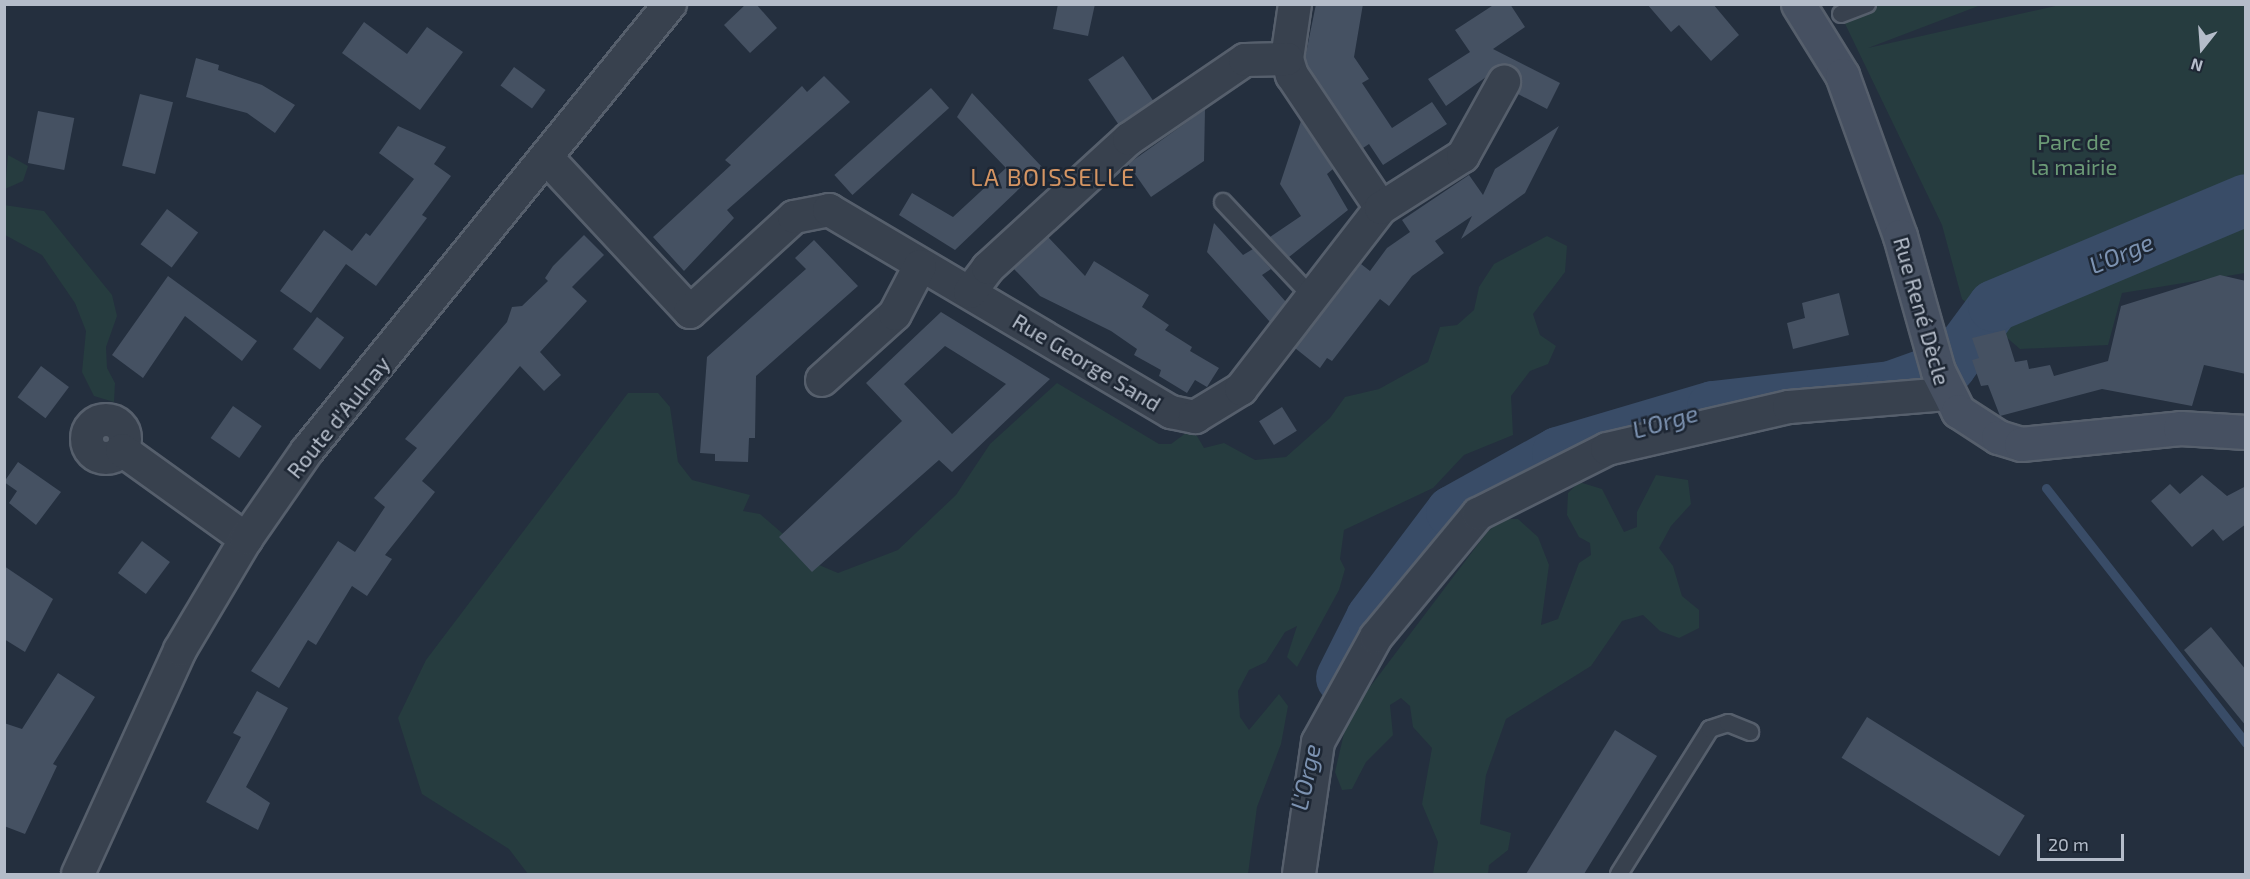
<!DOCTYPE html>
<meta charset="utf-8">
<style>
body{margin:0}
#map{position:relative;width:2250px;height:879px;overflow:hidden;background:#242f3e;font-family:"Exo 2",sans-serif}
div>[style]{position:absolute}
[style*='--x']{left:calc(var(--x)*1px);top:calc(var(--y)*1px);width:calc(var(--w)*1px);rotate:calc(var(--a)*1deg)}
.green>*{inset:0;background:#263c3f}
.stream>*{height:9px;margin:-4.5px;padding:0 4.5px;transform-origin:4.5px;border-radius:4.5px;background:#394c67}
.river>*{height:52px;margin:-26px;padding:0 26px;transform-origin:26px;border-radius:26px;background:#394c67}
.building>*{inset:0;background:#455162;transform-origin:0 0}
.roads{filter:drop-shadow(2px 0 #565f6c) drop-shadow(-2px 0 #565f6c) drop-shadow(0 2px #565f6c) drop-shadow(0 -2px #565f6c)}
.lane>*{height:16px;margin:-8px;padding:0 8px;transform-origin:8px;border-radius:8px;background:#38414e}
.street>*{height:32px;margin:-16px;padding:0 16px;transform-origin:16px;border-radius:16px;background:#38414e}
.street>.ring{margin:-16px;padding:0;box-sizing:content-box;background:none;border:32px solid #38414e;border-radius:50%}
.secondary>*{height:33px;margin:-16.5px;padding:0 16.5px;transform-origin:16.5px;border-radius:16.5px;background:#465061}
span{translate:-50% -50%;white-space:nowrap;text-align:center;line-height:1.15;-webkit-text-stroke:5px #1d2633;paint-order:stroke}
.park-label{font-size:22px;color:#6b9a76}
.street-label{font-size:22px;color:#b4bcc9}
.neighbourhood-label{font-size:24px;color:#d59563;letter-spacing:1.5px}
.water-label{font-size:24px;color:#7c92b1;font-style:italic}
.frame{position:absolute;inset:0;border:6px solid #b4bcc9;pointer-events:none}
.north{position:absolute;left:2172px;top:18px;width:60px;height:60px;-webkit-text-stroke:4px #1d2633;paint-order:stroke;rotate:197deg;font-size:16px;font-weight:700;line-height:24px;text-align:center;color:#b4bcc9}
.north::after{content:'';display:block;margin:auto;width:21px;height:27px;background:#b4bcc9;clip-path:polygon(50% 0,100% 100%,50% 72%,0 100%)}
.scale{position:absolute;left:2037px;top:834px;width:87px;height:27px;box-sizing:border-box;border:3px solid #b4bcc9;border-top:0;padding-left:8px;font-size:18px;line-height:21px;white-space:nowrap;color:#b4bcc9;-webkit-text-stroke:4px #1d2633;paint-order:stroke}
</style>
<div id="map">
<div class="green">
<div style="clip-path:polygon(1836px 5px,1981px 5px,1868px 48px,2060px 5px,2245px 5px,2245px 273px,2122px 293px,2108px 345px,2020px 349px,1962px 299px,1942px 225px)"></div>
<div style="clip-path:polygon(8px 155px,28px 166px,23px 181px,5px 189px)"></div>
<div style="clip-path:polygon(4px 205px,44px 211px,112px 295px,117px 316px,106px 347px,107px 368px,115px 383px,114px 402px,94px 396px,82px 372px,86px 331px,75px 303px,42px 255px,5px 235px)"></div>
<div style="clip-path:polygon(1547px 236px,1567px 246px,1565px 272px,1533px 314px,1540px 335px,1556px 346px,1548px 364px,1530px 371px,1511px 396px,1513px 435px,1464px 455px,1433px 488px,1344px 530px,1340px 559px,1345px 569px,1339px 590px,1297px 667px,1287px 657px,1297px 626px,1285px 632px,1266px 662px,1249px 670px,1238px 691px,1240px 717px,1249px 730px,1279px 694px,1288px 706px,1281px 744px,1257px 807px,1248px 874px,528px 874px,509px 849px,422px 794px,398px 718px,426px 660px,628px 393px,658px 393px,670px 407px,678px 462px,692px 480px,750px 495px,743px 511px,760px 514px,819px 565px,838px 573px,898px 550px,956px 495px,990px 444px,1057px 383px,1159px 444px,1171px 444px,1186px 433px,1197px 436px,1204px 448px,1224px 443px,1255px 460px,1286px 457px,1330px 418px,1345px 397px,1379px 389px,1428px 362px,1440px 327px,1457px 325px,1474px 310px,1479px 287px,1494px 264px)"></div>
<div style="clip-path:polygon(1656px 475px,1688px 480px,1691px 504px,1671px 526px,1659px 548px,1673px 566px,1682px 596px,1699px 610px,1699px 628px,1679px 638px,1660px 631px,1643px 615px,1622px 621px,1591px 666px,1506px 719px,1486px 775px,1480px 824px,1511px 833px,1508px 850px,1489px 865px,1488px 874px,1433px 874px,1438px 842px,1422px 804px,1432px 748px,1413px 727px,1410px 706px,1401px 698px,1390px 705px,1393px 735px,1366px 762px,1352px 789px,1342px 790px,1335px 772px,1348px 716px,1488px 531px,1504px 519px,1518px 519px,1538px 537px,1549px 565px,1541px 625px,1558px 619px,1579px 563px,1591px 555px,1590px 543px,1579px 537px,1567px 515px,1568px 493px,1579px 482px,1602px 489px,1624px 532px,1637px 527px,1637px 512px)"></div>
</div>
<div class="stream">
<div style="--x:2046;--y:488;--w:324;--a:51.9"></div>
</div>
<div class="river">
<div style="--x:1342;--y:678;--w:67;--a:-63.4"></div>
<div style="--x:1372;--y:618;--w:133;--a:-53"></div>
<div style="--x:1452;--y:512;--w:121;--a:-29.1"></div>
<div style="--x:1558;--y:453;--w:162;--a:-16.5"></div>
<div style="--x:1713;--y:407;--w:179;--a:-6.4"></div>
<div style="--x:1891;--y:387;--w:63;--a:-19.6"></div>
<div style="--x:1950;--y:366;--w:74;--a:-53.7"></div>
<div style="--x:1994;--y:306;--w:273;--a:-22.8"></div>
</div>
<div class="building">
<div style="clip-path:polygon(746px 4px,756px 4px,777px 28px,750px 53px,724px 25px)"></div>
<div style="clip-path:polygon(1058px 4px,1095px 4px,1088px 36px,1053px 29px)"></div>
<div style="clip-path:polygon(1316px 4px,1363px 4px,1354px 57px,1369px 79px,1362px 83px,1392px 128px,1432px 102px,1447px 124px,1383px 165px,1369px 144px,1363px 148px,1308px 67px,1305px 58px)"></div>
<div style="clip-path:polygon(1495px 4px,1510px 4px,1525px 27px,1493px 49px,1560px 83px,1547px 109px,1518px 94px,1520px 73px,1504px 64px,1446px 106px,1428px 79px,1470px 52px,1455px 30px)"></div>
<div style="clip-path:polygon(1647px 4px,1713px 4px,1739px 35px,1711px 61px,1679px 25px,1671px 32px)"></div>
<div style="clip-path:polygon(364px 22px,407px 54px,427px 27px,463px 52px,420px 110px,342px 53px)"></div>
<div style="left:1123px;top:56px;width:54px;height:42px;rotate:56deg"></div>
<div style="clip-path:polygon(196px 58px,219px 65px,218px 70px,262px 85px,295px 105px,275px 133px,247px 113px,186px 97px)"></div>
<div style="left:514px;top:67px;width:39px;height:23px;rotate:36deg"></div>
<div style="clip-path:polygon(824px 76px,850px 102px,727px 210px,734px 218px,684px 271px,653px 237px,731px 165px,725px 160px,802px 86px,807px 92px)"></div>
<div style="left:931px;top:88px;width:27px;height:130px;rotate:48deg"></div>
<div style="clip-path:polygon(972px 93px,1042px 167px,955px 250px,899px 215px,912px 193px,953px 217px,1006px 168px,957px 117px)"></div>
<div style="left:140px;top:94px;width:34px;height:74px;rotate:14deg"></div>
<div style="clip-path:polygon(1205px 109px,1204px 161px,1151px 197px,1128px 164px)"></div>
<div style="left:38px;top:111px;width:37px;height:53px;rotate:11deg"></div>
<div style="clip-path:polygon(1301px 121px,1333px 169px,1327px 174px,1348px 210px,1289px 257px,1270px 237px,1301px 216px,1280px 184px)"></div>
<div style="clip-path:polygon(398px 126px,446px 147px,434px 164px,451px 176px,422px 215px,427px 218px,376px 286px,346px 264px,311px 313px,280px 291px,324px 230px,352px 251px,366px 233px,370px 236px,414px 179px,379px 153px)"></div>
<div style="clip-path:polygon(1559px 126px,1525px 193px,1461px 239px,1472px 216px,1435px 241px,1444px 253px,1412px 276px,1389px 306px,1380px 299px,1332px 361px,1327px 358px,1320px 368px,1295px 348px,1361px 264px,1370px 271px,1387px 248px,1410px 232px,1402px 220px,1469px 175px,1483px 195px,1495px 169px)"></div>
<div style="left:167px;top:209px;width:39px;height:44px;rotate:37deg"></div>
<div style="clip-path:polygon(1214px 223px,1243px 255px,1253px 249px,1271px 269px,1262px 275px,1286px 302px,1270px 322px,1207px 252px)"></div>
<div style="clip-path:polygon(584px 235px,604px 255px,572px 287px,587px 301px,540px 352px,561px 375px,544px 391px,520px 366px,422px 481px,435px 492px,385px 555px,392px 559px,367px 596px,352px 586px,316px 645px,308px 640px,279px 688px,251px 671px,338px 541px,355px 552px,385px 507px,374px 498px,417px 448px,405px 439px,507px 322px,512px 307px,522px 306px,548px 281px,545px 278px,553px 266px)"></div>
<div style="clip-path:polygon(1048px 237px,1085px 276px,1094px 261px,1149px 295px,1142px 307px,1169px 325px,1165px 330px,1192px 347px,1190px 351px,1219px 368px,1207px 387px,1195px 380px,1187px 393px,1159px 376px,1161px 370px,1134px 355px,1137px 349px,1111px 331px,1040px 296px,1014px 269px)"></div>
<div style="clip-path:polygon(814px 240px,858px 286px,756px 376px,755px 438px,749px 438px,748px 462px,715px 461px,715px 454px,700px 453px,707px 357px,806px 269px,795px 258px)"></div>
<div style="clip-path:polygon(2220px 275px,2246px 281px,2246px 374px,2204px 365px,2192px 406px,2102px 389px,2000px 416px,1988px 385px,1981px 386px,1972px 360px,1979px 358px,1972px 338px,2005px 330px,2015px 362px,2027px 360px,2029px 369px,2050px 365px,2054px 376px,2108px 361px,2121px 306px)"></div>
<div style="clip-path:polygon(168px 276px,257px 341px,242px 361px,185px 316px,143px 378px,112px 355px)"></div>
<div style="clip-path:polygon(1839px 293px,1849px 335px,1793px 349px,1787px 323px,1805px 318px,1802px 303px)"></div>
<div style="clip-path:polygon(evenodd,941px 312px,1050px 379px,952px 472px,939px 460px,812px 572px,779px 537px,902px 421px,866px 383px,941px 312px,945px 346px,1006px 384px,952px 434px,904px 384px,945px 346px)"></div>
<div style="left:317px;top:317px;width:34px;height:40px;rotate:37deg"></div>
<div style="left:41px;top:366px;width:35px;height:39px;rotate:37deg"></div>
<div style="left:233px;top:406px;width:35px;height:39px;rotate:35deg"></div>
<div style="left:1282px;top:407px;width:28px;height:27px;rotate:58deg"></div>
<div style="clip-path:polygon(18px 462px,61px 492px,36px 525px,9px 503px,17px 491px,4px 482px)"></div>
<div style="clip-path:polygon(2202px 475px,2227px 496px,2246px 486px,2246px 524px,2223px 541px,2213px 529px,2192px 547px,2151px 501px,2170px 484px,2180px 494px)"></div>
<div style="left:142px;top:541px;width:35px;height:40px;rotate:37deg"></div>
<div style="clip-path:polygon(4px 566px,53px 599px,25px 652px,4px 639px)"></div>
<div style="clip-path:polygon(2211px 627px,2246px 670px,2246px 726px,2184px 650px)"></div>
<div style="clip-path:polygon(58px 673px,95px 697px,53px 764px,57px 766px,25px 834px,4px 826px,4px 723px,22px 729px)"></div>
<div style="clip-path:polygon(257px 691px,288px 708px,246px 787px,270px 803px,258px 830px,206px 802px,241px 737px,233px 733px)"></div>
<div style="left:1867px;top:717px;width:186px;height:48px;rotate:32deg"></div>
<div style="clip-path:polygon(1615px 730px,1657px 756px,1584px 874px,1526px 874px)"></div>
</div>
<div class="roads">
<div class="lane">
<div style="--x:1841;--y:14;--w:28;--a:-21"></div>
<div style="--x:1223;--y:202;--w:133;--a:46.8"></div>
<div style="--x:1619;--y:874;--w:171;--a:-57.9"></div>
<div style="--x:1710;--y:729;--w:19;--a:-18"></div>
<div style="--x:1728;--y:723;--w:24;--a:22"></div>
</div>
<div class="street">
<div style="--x:1295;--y:4;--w:56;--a:98.3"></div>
<div style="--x:1287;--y:59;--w:17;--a:73"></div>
<div style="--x:1292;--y:75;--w:160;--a:56.2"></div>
<div style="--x:547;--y:158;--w:210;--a:47.1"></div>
<div style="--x:690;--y:312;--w:141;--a:-42.4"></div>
<div style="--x:794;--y:217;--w:36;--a:-11"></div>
<div style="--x:829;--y:210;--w:397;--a:30.6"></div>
<div style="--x:1171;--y:412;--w:25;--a:12"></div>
<div style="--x:1195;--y:417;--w:54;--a:-31.3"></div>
<div style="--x:1241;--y:389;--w:229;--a:-52.3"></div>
<div style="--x:1381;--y:208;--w:97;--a:-32.4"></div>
<div style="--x:1463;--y:156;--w:85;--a:-61"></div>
<div style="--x:970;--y:292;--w:30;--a:-53"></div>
<div style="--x:988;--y:268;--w:191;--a:-42.5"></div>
<div style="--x:1129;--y:139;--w:140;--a:-34.3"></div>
<div style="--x:1245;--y:60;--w:42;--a:-1.4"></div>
<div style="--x:822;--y:380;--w:98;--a:-42.1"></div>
<div style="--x:895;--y:314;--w:54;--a:-62.5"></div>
<div class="ring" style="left:87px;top:420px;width:6px;height:6px"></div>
<div style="--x:122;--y:450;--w:153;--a:35.7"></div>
<div style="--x:78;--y:874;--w:246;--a:-65.5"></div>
<div style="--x:180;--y:650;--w:129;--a:-59.3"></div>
<div style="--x:246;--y:539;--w:107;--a:-55.3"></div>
<div style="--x:307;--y:451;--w:576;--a:-50.92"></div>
<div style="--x:1299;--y:874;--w:133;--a:-81.8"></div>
<div style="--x:1318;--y:742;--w:120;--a:-61.1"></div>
<div style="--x:1376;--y:637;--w:160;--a:-50.3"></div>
<div style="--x:1478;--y:514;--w:144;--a:-26.7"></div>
<div style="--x:1607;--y:449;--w:187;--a:-13"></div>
<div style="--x:1789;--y:407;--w:158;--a:-4.7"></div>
</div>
<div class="secondary">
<div style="--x:1798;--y:4;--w:84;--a:58.2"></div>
<div style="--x:1842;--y:75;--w:171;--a:70.2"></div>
<div style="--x:1900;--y:236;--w:140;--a:74.3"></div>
<div style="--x:1938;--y:371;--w:45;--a:63.4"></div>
<div style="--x:1958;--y:411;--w:48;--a:33"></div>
<div style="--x:1998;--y:437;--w:24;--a:17"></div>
<div style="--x:2021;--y:444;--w:160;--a:-5.7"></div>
<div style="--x:2180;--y:428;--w:66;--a:3.5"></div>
</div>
</div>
<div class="park-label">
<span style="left:2074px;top:154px">Parc de<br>la mairie</span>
</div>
<div class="street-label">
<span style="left:1922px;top:311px;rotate:74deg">Rue René Dècle</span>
<span style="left:1087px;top:362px;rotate:31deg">Rue George Sand</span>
<span style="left:338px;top:417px;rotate:-51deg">Route d'Aulnay</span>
</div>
<div class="neighbourhood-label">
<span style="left:1053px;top:177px">LA BOISSELLE</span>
</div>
<div class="water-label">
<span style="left:2121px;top:253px;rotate:-23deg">L'Orge</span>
<span style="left:1665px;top:421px;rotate:-16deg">L'Orge</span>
<span style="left:1305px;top:777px;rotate:-78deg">L'Orge</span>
</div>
<div class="frame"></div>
<div class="north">N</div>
<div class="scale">20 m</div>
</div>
